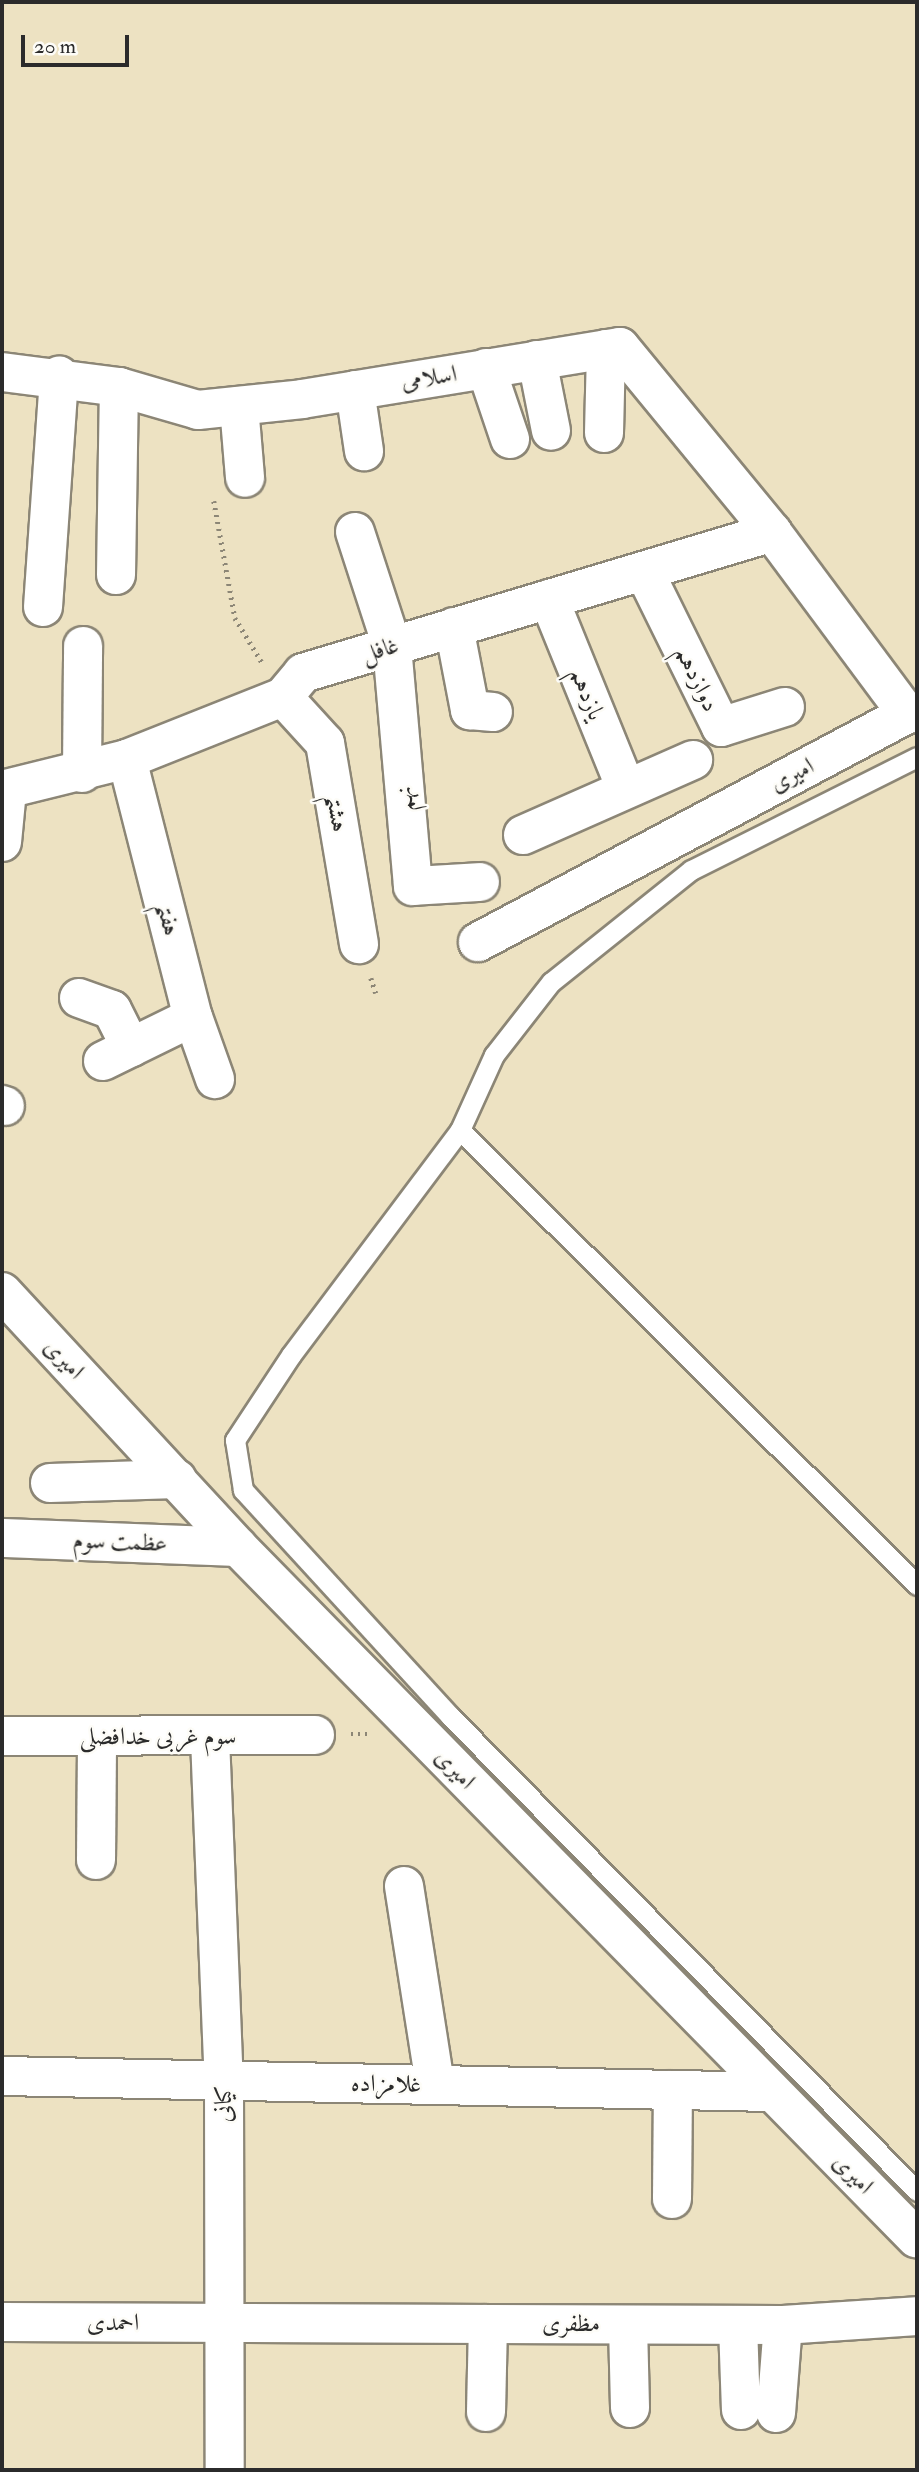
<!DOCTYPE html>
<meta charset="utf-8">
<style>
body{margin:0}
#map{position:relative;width:919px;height:2472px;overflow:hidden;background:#ede2c2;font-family:"IM FELL Double Pica",Amiri,serif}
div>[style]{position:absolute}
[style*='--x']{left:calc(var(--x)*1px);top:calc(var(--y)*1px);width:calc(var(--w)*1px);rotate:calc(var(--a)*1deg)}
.path>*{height:4.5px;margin-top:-2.25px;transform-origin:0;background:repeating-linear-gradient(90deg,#8c8676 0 2px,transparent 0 7px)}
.roads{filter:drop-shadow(2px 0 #8c8676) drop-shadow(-2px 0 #8c8676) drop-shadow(0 2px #8c8676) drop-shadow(0 -2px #8c8676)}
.lane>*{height:19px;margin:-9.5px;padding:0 9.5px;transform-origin:9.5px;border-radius:9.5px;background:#fff}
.street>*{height:38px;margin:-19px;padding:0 19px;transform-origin:19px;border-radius:19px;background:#fff}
span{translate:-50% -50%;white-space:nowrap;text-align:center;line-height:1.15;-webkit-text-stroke:5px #fdfcf7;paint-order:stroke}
.street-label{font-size:24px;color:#2b2b2b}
.frame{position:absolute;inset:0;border:4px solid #2b2b2b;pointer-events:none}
.scale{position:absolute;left:21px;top:35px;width:108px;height:32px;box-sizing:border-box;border:4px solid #2b2b2b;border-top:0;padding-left:9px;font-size:21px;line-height:24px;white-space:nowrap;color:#2b2b2b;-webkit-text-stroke:5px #fdfcf7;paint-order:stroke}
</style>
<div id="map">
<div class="path">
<div style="--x:214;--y:501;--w:119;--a:79.8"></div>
<div style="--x:235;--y:618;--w:54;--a:58.7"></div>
<div style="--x:371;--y:978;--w:16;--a:72"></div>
<div style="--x:351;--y:1734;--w:19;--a:0"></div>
</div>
<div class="roads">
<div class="lane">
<div style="--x:917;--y:757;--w:253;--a:153.4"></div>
<div style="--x:691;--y:870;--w:179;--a:141.3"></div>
<div style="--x:551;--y:982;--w:93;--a:128"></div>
<div style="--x:494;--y:1055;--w:82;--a:114.4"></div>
<div style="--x:460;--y:1130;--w:281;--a:126.9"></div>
<div style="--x:291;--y:1355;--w:102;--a:123.4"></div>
<div style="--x:235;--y:1440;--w:51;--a:80.9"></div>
<div style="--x:243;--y:1490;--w:306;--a:47.5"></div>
<div style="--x:450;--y:1716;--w:666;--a:45.49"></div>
<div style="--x:460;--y:1130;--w:645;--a:44.87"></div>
</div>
<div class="street">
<div style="--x:537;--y:360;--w:72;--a:78.8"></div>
<div style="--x:486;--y:368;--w:75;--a:71.3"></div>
<div style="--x:2;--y:372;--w:118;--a:7.3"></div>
<div style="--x:119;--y:387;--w:82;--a:16.2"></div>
<div style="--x:198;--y:410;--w:105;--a:-6"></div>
<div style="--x:302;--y:399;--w:322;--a:-9.3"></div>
<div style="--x:620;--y:347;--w:239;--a:50.6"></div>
<div style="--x:772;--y:532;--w:227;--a:53.4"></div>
<div style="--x:907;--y:714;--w:486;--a:152"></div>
<div style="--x:355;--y:390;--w:62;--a:81.6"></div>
<div style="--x:239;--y:406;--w:72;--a:85.2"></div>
<div style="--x:604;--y:433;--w:84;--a:-88.6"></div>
<div style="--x:355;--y:532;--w:120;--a:72"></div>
<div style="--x:392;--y:646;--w:241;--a:85"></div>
<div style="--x:413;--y:886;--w:67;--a:-3.4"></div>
<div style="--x:644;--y:571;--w:174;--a:63.7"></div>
<div style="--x:721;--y:727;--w:67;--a:-17.4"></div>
<div style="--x:116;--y:575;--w:188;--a:-89.1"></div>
<div style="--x:549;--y:599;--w:205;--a:67.9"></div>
<div style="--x:43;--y:607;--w:232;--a:-86"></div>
<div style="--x:454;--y:627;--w:85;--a:79.1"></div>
<div style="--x:470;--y:710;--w:23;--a:5"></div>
<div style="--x:283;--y:697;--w:62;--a:47.6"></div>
<div style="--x:325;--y:743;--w:204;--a:80.4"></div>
<div style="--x:127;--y:759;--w:266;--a:75.7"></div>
<div style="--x:193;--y:1017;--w:66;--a:70.5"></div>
<div style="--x:82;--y:773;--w:127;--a:-89.5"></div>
<div style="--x:2;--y:790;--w:129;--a:-13.9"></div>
<div style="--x:127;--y:759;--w:168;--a:-21.7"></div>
<div style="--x:283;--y:697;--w:31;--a:-50"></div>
<div style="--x:303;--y:673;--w:490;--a:-16.7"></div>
<div style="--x:523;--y:835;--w:186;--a:-23.8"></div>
<div style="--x:2;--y:842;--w:52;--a:-84.5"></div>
<div style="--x:79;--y:998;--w:35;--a:20"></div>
<div style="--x:112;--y:1010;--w:42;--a:63.4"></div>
<div style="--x:103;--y:1061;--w:100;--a:-26.1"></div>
<div style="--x:2;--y:1105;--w:3;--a:18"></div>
<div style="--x:2;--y:1292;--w:347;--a:47.2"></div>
<div style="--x:238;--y:1547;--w:969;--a:45.54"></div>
<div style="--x:50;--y:1483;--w:127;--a:-1.8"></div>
<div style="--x:2;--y:1538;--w:236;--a:2.2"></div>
<div style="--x:2;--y:1736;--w:313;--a:-0.2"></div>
<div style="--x:210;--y:1738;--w:343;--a:87.7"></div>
<div style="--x:224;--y:2081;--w:389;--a:89.9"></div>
<div style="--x:96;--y:1860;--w:123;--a:-89.5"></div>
<div style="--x:404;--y:1886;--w:201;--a:81.1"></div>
<div style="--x:2;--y:2076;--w:769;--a:1.19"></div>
<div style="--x:672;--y:2199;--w:109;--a:-89.5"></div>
<div style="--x:2;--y:2322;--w:781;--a:0.22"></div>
<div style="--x:783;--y:2325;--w:134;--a:-3.8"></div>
<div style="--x:628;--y:2325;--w:83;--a:88.6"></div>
<div style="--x:738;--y:2325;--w:85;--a:88"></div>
<div style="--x:486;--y:2412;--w:88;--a:-88.7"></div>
<div style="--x:776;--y:2413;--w:88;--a:-85.5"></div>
</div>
</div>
<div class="street-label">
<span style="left:429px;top:378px;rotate:-9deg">اسلامی</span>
<span style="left:380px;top:650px;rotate:-17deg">غافل</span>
<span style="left:697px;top:679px;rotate:64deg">دوازدهم</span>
<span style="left:587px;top:694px;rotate:68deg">یازدهم</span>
<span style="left:792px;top:775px;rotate:-28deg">امیری</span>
<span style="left:405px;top:799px;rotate:-95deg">نهم</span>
<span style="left:337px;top:813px;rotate:80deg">هشتم</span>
<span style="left:168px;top:919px;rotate:76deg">هفتم</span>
<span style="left:64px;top:1359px;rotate:46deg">امیری</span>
<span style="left:120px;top:1542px;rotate:2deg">عظمت سوم</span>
<span style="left:158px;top:1737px">سوم غربی خدافضلی</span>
<span style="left:455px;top:1769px;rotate:46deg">امیری</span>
<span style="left:386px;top:2084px;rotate:1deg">غلامزاده</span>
<span style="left:224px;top:2104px;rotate:-90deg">کیانی</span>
<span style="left:853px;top:2174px;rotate:45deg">امیری</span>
<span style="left:113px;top:2323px">احمدی</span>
<span style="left:571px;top:2324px">مظفری</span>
</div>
<div class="frame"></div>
<div class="scale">20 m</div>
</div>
